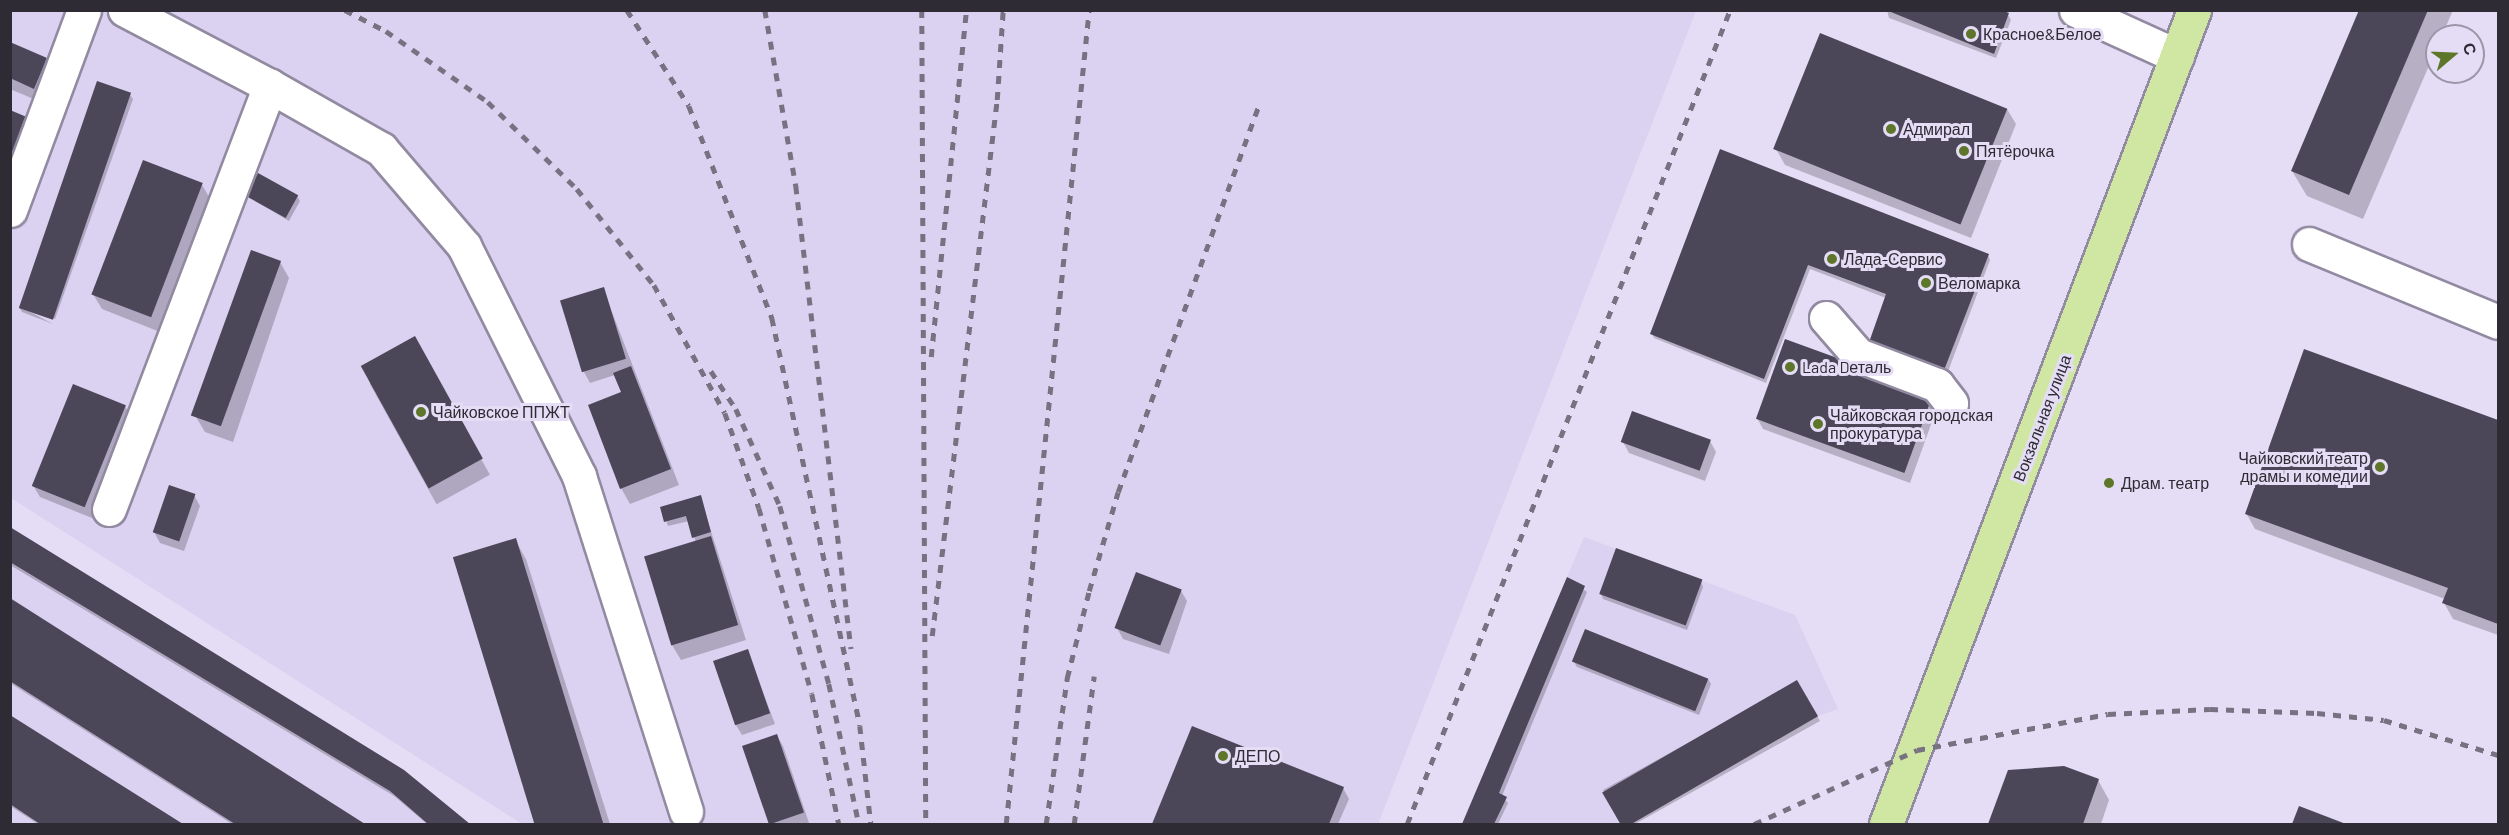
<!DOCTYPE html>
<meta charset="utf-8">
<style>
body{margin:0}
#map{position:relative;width:2509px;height:835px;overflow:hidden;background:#e5ddf5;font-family:Barlow,sans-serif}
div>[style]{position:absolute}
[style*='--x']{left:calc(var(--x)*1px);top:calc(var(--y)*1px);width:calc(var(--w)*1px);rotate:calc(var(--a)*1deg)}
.built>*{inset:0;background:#dbd1f0}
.shadow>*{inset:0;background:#0003;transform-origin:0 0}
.building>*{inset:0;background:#4c4659;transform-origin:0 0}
.roads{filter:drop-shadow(2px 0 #918aa0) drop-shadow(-2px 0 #918aa0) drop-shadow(0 2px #918aa0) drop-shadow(0 -2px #918aa0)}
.minor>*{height:33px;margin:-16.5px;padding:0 16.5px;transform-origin:16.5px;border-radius:16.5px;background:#fff}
.major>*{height:33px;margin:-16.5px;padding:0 16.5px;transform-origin:16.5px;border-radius:16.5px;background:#d0e7a3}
.rail>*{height:4.5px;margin-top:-2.25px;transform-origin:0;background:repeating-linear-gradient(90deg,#777281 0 8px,transparent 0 16px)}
.dots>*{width:16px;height:16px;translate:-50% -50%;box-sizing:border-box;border:3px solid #e5ddf5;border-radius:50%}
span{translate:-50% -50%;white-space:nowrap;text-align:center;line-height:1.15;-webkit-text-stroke:6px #e5ddf5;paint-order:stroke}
.poi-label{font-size:16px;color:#2e2b34}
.left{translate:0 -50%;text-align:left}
.right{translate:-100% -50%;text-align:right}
.street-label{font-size:16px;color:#2e2b34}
.frame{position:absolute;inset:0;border:12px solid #2e2b34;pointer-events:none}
.north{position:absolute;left:2425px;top:24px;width:60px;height:60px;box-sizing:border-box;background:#e5ddf5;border:2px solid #9c96a8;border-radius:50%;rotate:71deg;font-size:16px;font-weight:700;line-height:24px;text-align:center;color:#2e2b34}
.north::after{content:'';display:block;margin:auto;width:21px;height:27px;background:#5d7629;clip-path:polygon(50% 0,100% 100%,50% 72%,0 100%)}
</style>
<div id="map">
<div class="built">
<div style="clip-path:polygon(10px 11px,1696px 11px,1378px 824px,522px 824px,11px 498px)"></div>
<div style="clip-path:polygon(10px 527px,404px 770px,470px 824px,11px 824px)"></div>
<div style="clip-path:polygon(1584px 537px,1795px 615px,1838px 709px,1818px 716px,1624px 824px,1462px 824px)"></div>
</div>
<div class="shadow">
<div style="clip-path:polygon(1887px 10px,2008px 15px,2011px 20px,1996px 58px,1889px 18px)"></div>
<div style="clip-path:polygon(2360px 10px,2453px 10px,2442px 36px,2437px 36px,2437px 47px,2363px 219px,2307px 196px,2292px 171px)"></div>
<div style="clip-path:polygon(10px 44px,46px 59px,55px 75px,43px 103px,10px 89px)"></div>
<div style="clip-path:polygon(130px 95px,133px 99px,55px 319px,21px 307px,53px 324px,22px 312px,19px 307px)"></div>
<div style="clip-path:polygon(2007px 109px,2016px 124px,1971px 238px,1785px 165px,1776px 149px)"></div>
<div style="clip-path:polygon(1721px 151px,1988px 255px,1990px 260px,1944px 382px,1886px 298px,1810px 269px,1766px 383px,1654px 338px,1652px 333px)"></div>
<div style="clip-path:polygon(202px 185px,211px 200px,160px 332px,102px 309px,93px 294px)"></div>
<div style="clip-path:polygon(247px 196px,297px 196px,300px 201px,289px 221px)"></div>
<div style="clip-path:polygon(280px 262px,289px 278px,233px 442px,205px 432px,196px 417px)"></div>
<div style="clip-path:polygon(603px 289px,679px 485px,630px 504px,621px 488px,623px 393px,615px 375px,590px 383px,584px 372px)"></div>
<div style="clip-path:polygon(1786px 341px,1938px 405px,1910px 483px,1763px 429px,1757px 418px)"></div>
<div style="clip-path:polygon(2305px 351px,2498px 421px,2498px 635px,2453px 619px,2444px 603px,2445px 599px,2255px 529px,2246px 513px)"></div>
<div style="left:423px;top:354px;width:138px;height:61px;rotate:61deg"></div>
<div style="clip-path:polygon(125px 406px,131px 417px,92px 518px,40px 497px,34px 487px)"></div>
<div style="clip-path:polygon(1710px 441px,1716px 452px,1705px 481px,1629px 453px,1623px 442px)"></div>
<div style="clip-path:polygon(194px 495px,200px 506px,184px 551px,160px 543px,154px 532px)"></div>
<div style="clip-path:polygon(700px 497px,746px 640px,681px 660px,672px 645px,645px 558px,696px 543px,689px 521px,668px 526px,662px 508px)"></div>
<div style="clip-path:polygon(10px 528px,403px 771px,468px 824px,427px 824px,394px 796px,10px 565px)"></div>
<div style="clip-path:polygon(515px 540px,526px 559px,610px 824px,539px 824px,455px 559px)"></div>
<div style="clip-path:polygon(1568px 579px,1587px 592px,1502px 796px,1508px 803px,1498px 824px,1464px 824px)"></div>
<div style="clip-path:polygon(1701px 582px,1703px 587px,1687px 630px,1603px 599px,1601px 594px)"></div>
<div style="clip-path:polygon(1181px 591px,1187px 601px,1169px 654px,1123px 639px,1117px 628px)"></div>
<div style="clip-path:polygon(10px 600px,362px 824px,232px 824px,10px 683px)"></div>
<div style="clip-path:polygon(747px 651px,775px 724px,742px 735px,736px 725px)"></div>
<div style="clip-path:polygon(1574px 662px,1708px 679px,1711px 684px,1699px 715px,1577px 667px)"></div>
<div style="clip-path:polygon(1797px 682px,1820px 721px,1635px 824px,1623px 824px,1603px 790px)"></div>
<div style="clip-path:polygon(10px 716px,180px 824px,38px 824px,10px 806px)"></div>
<div style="clip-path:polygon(1192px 728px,1343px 788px,1349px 799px,1338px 824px,1154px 824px)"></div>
<div style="clip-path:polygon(777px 736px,783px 746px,809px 823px,771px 824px,744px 747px)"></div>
<div style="clip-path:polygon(2009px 771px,2098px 780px,2109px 800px,2101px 824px,1990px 824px)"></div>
<div style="clip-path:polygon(2300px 807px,2343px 824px,2293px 824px)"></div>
</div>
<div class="building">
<div style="clip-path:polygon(1886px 10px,2001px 10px,2009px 13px,1994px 54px)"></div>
<div style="clip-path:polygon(2359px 10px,2428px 10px,2349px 195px,2291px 171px)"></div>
<div style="left:1820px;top:33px;width:202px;height:125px;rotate:22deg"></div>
<div style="clip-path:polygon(10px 42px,47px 58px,34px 89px,10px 78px)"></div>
<div style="left:97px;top:81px;width:36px;height:240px;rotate:19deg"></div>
<div style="clip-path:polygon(10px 110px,29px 118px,10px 160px)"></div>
<div style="clip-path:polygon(1720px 149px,1989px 254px,1941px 378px,1867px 348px,1886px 294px,1808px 265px,1764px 379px,1650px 334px)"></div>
<div style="left:143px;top:160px;width:64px;height:144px;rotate:21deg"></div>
<div style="left:258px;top:173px;width:46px;height:26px;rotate:29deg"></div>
<div style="left:251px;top:250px;width:32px;height:176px;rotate:20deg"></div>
<div style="left:604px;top:287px;width:75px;height:46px;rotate:73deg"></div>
<div style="left:415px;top:336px;width:140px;height:62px;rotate:61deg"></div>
<div style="left:1785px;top:339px;width:158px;height:85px;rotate:20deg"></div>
<div style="clip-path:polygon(2304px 349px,2498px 420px,2498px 624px,2442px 603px,2448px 588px,2245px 514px)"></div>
<div style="clip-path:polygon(631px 366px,671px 469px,620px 489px,588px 405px,621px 392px,613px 373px)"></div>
<div style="left:73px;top:384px;width:57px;height:110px;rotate:22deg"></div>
<div style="left:1632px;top:411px;width:84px;height:33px;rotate:20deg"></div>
<div style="left:169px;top:485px;width:28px;height:50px;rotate:19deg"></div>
<div style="clip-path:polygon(701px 495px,711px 532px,692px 538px,686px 516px,664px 522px,660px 507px)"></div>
<div style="clip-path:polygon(10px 527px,404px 770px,470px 824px,428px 824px,390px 791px,10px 562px)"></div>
<div style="left:711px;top:536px;width:93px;height:70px;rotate:73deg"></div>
<div style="left:516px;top:538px;width:300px;height:66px;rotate:73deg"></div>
<div style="left:1616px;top:548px;width:92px;height:49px;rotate:20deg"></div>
<div style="left:1136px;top:572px;width:49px;height:60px;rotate:21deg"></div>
<div style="clip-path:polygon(1567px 577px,1585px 586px,1499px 793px,1507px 797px,1494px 824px,1462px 824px)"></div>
<div style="clip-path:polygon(10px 598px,365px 824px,235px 824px,10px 681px)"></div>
<div style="left:1585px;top:629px;width:133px;height:35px;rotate:22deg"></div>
<div style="left:748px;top:649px;width:68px;height:37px;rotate:71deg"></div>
<div style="left:1797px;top:680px;width:42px;height:225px;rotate:60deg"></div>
<div style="clip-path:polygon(10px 715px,183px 824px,40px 824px,10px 804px)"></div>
<div style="clip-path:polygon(1192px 726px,1344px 787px,1329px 824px,1152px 824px)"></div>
<div style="left:777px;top:734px;width:83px;height:37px;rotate:71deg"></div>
<div style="clip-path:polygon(2064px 766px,2099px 779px,2083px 824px,1988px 824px,2008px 770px)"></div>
<div style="clip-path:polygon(2299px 806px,2346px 824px,2292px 824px)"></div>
</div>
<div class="roads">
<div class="minor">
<div style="--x:2076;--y:10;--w:111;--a:24.5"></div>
<div style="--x:270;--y:86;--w:128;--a:29.6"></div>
<div style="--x:381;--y:149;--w:128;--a:49.4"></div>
<div style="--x:464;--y:246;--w:257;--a:63.4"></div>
<div style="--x:579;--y:476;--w:352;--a:72.3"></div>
<div style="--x:10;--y:210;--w:213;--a:-69.7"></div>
<div style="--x:2309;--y:244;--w:204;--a:22.4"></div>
<div style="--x:1826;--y:318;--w:49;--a:49.1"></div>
<div style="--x:1858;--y:355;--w:85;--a:20.8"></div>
<div style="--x:1937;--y:385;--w:23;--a:52"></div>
<div style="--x:109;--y:509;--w:453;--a:-69.2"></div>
<div style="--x:270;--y:86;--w:164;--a:-152.3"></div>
</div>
<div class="major">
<div style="--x:1886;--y:824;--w:870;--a:-69.27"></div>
</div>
</div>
<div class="rail">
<div style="--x:345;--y:10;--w:46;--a:27.1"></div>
<div style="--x:386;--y:31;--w:124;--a:34.8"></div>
<div style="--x:488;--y:102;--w:124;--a:44.3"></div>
<div style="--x:577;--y:189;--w:123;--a:51.3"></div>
<div style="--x:654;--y:285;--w:146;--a:61"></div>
<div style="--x:725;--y:413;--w:101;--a:70.3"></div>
<div style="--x:759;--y:508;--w:193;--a:74.1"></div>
<div style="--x:812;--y:694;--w:133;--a:78.3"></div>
<div style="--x:627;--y:10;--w:114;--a:57.1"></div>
<div style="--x:689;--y:106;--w:228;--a:68.6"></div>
<div style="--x:772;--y:318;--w:417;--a:77.8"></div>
<div style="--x:860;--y:726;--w:99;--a:83.6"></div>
<div style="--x:765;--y:10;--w:179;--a:80"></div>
<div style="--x:796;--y:186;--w:466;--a:83.2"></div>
<div style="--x:922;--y:10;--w:814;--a:89.72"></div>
<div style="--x:931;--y:357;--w:349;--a:-84.2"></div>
<div style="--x:711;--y:371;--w:45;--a:56.7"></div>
<div style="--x:736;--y:409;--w:107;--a:65.6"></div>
<div style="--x:780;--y:506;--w:185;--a:74.6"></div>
<div style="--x:829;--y:684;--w:143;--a:77.9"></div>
<div style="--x:932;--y:636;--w:540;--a:-83.09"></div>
<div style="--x:997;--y:100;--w:90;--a:-86.2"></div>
<div style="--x:1006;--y:824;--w:818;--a:-84.18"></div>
<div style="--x:1046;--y:824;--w:148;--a:-81.8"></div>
<div style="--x:1067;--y:678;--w:90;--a:-75.8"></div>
<div style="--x:1089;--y:591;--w:103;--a:-73.7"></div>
<div style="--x:1118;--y:492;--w:410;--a:-70"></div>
<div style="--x:1074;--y:824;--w:149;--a:-82.3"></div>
<div style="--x:1407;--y:824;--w:876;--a:-68.36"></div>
<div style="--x:1754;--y:824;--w:179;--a:-24.4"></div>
<div style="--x:1917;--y:750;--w:194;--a:-10.7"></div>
<div style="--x:2108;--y:714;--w:102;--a:-2.8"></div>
<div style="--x:2210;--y:709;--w:107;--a:2.1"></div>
<div style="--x:2317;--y:713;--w:67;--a:6"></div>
<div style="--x:2384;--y:720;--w:119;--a:17.1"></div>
</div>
<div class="dots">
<div style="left:1971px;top:34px;background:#5d7629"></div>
<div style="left:1891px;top:129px;background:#5d7629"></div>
<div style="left:1964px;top:151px;background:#5d7629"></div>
<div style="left:1832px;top:259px;background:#5d7629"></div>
<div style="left:1926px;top:283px;background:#5d7629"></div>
<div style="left:1790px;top:367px;background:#5d7629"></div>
<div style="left:421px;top:412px;background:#5d7629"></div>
<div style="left:1818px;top:424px;background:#5d7629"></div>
<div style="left:2380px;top:467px;background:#5d7629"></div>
<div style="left:2109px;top:483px;background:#5d7629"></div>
<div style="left:1223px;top:756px;background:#5d7629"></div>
</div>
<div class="poi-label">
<span class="left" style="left:1983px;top:34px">Красное&amp;Белое</span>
<span class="left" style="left:1903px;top:129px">Адмирал</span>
<span class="left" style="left:1976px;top:151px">Пятёрочка</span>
<span class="left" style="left:1844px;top:259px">Лада-Сервис</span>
<span class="left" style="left:1938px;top:283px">Веломарка</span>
<span class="left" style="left:1802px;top:367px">Lada Dеталь</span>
<span class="left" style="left:433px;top:412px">Чайковское ППЖТ</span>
<span class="left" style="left:1830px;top:424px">Чайковская городская<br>прокуратура</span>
<span class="right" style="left:2368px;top:467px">Чайковский театр<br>драмы и комедии</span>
<span class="left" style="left:2121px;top:483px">Драм. театр</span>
<span class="left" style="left:1235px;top:756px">ДЕПО</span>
</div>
<div class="street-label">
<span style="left:2042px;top:418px;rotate:-69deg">Вокзальная улица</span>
</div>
<div class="frame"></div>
<div class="north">С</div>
</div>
